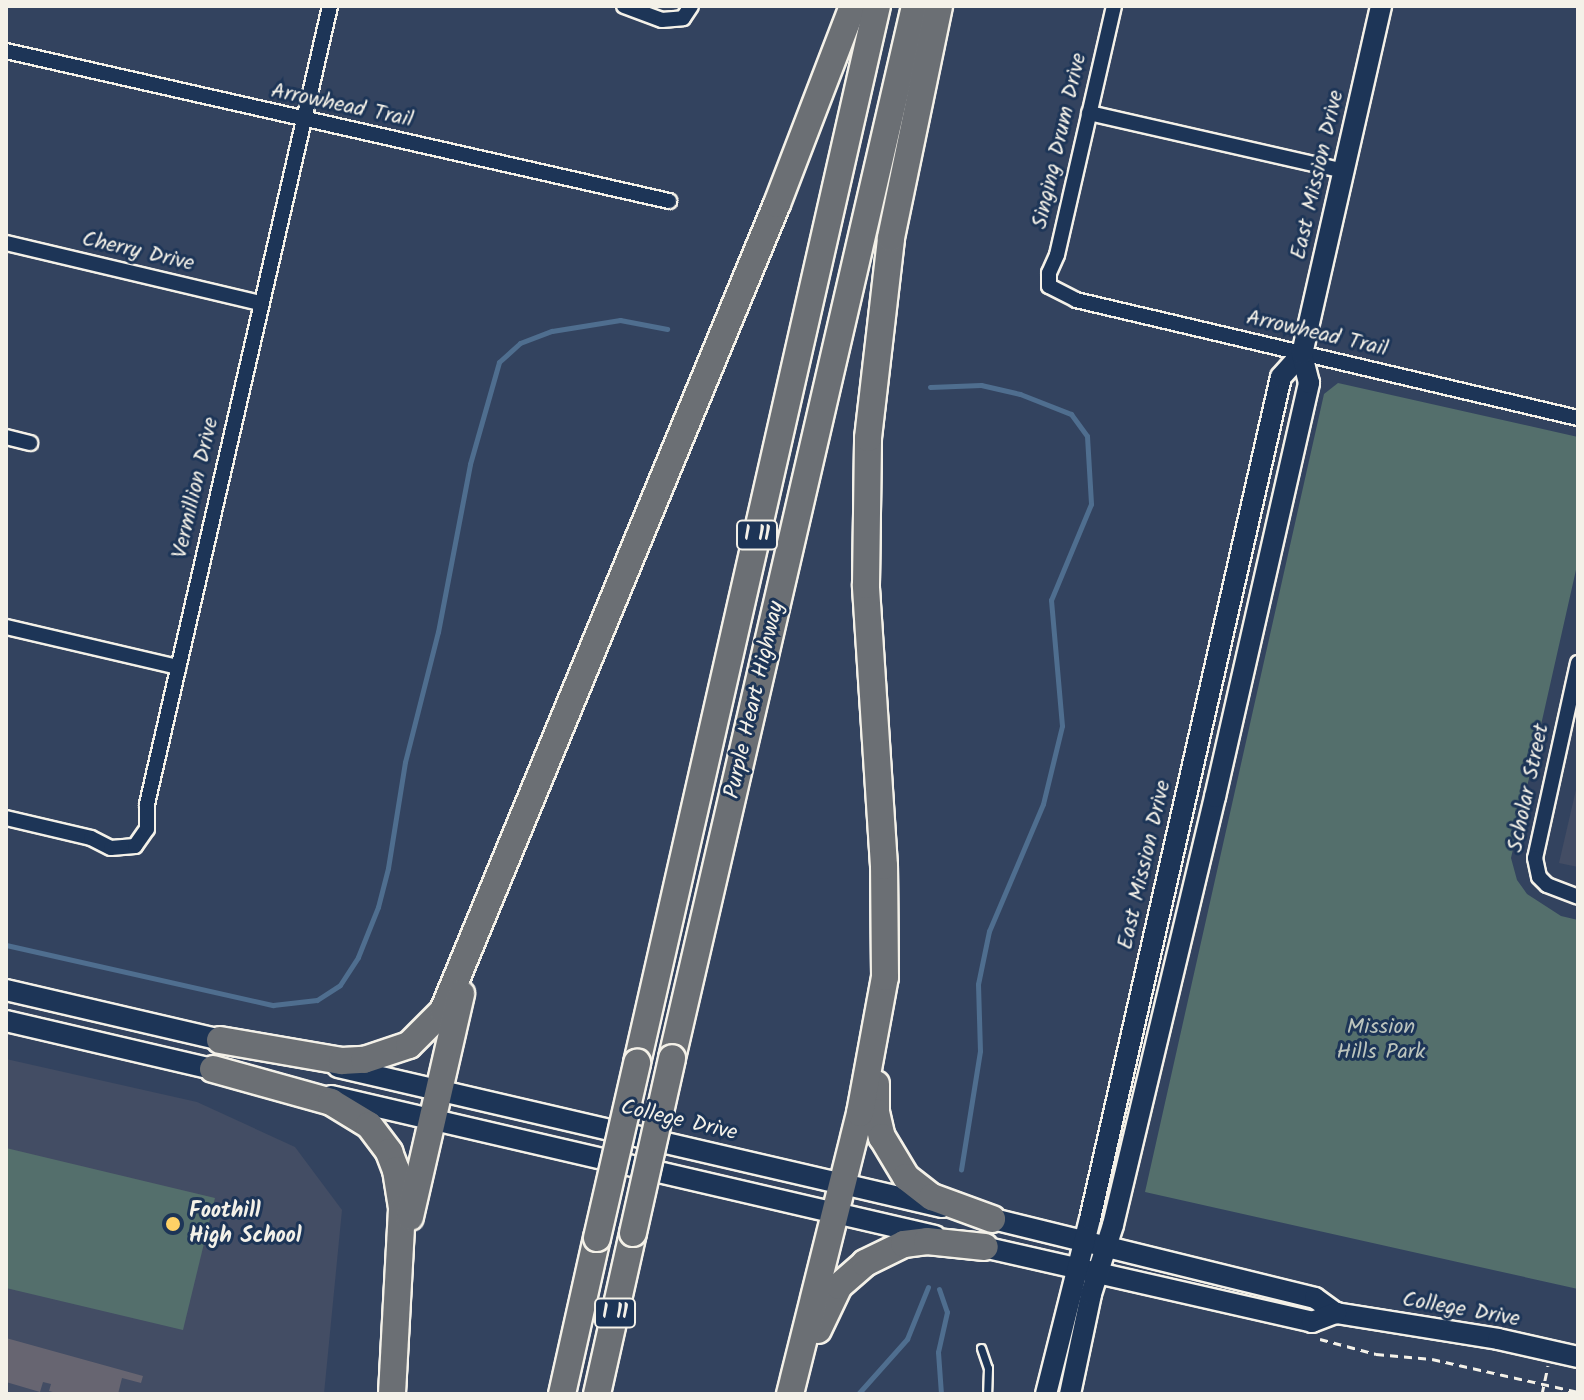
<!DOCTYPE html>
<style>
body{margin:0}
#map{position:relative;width:1584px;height:1400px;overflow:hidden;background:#33435f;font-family:Kalam,sans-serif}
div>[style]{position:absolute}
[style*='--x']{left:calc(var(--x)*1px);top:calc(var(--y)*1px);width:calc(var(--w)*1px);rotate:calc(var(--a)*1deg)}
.built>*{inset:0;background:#434d64}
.green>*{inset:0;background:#546f6c}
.stream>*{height:5px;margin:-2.5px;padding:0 2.5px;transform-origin:2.5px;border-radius:2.5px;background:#4f6e8f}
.building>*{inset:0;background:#676571}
.path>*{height:3px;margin-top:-1.5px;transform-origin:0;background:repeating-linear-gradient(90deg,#f4f1e8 0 8px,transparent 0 14px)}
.roads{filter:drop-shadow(2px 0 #f4f1e8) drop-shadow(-2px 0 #f4f1e8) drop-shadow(0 2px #f4f1e8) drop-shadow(0 -2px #f4f1e8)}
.lane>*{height:7px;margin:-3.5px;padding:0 3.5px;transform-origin:3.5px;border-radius:3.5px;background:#1d3557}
.street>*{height:14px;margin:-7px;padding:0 7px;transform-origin:7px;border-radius:7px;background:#1d3557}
.secondary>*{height:20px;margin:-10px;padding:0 10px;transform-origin:10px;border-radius:10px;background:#1d3557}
.highway>*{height:26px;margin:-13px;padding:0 13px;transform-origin:13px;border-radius:13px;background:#6b6f74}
.bridges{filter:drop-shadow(2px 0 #f4f1e8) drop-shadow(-2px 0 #f4f1e8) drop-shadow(0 2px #f4f1e8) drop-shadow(0 -2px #f4f1e8)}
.highway-bridge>*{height:26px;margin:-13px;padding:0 13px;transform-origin:13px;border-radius:13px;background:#6b6f74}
.dots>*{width:22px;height:22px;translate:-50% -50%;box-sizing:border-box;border:4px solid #1d3557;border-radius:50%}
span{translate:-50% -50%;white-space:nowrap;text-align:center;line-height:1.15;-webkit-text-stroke:6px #1d3557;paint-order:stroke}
.shield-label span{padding:2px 6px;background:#1d3557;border:2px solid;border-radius:6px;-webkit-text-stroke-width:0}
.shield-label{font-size:20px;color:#f4f1e8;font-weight:700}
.street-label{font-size:22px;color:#f4f1e8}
.park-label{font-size:22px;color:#bcc4bd}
.poi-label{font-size:22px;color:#f4f1e8;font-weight:700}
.left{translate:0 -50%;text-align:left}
.frame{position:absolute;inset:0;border:8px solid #f4f1e8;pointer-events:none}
</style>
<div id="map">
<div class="built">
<div style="clip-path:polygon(1578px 781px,1578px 867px,1559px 863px)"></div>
<div style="clip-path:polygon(6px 1059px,197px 1102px,295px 1147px,342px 1210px,324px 1394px,6px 1394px)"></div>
</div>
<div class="green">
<div style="clip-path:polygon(1338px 383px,1578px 437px,1578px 561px,1511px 858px,1517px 880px,1527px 894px,1561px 916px,1578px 920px,1578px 1289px,1145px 1192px,1324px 394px)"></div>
<div style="clip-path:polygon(6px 1148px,215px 1198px,183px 1330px,6px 1288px)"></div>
</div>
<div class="stream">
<div style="--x:930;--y:387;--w:51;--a:-2.2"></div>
<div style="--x:981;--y:385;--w:40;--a:13"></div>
<div style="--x:1020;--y:394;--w:55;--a:21.4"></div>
<div style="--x:1071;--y:414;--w:27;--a:54"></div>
<div style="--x:1087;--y:436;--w:68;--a:86.6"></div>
<div style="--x:1091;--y:504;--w:104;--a:112.6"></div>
<div style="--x:1051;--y:600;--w:126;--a:85"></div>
<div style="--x:1062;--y:726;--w:80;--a:103.7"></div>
<div style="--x:1043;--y:804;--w:138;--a:113"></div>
<div style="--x:989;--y:931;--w:54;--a:101.7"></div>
<div style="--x:978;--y:984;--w:67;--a:88.3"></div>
<div style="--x:980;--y:1051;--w:120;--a:99.1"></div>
<div style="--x:6;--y:945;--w:274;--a:12.7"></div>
<div style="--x:273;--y:1005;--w:44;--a:-6.5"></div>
<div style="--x:317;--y:1000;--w:27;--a:-33"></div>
<div style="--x:340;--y:985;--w:33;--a:-57"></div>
<div style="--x:358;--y:957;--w:54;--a:-68.2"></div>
<div style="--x:378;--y:907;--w:40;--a:-75.6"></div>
<div style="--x:388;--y:868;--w:107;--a:-80.9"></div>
<div style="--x:405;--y:762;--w:134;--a:-75.8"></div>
<div style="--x:438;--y:632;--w:171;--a:-79.2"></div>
<div style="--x:470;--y:464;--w:106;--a:-74.1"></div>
<div style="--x:499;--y:362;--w:28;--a:-42"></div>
<div style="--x:520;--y:343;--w:34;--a:-21"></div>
<div style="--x:552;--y:331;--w:69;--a:-9.2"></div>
<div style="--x:620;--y:320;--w:48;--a:10.8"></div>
<div style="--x:939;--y:1289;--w:24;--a:71"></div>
<div style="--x:947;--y:1312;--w:41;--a:102.7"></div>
<div style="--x:938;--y:1352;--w:42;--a:85.9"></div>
<div style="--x:858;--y:1394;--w:74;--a:-48.3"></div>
<div style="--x:907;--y:1339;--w:56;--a:-68"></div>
</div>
<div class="building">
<div style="clip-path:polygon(6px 1338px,143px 1376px,141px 1383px,122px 1378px,118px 1394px,60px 1394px,49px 1391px,51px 1384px,43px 1382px,40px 1392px,6px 1382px)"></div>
</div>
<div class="path">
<div style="--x:1320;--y:1339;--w:58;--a:15"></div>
<div style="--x:1376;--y:1354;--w:56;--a:5.1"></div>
<div style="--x:1432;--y:1359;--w:150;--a:12.7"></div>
<div style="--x:1542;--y:1394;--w:29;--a:-78"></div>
</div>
<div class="roads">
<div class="lane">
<div style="--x:981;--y:1348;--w:21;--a:71"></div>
<div style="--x:988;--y:1368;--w:26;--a:92"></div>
</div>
<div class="street">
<div style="--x:624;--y:6;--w:40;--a:20.2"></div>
<div style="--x:662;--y:20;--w:21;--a:-5"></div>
<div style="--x:683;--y:18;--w:14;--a:-56"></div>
<div style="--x:1114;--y:6;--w:255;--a:102.9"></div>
<div style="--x:1057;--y:255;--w:20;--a:114"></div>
<div style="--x:1049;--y:273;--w:13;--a:90"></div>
<div style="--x:1049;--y:286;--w:30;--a:27"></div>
<div style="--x:1076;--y:300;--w:516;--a:13.23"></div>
<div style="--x:6;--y:51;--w:680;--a:12.75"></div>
<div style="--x:1089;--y:113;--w:262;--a:12.8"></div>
<div style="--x:6;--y:243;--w:261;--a:13.3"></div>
<div style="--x:6;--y:437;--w:25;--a:14"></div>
<div style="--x:6;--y:627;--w:177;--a:13.1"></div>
<div style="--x:1578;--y:663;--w:200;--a:102.4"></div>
<div style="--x:1535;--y:858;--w:19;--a:78"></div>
<div style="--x:1539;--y:877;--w:11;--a:45"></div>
<div style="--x:1547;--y:885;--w:33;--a:21"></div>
<div style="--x:6;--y:818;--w:87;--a:13.2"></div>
<div style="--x:91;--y:838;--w:22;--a:27"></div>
<div style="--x:111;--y:848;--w:24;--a:-5"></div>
<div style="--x:135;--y:846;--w:21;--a:-55"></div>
<div style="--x:147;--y:829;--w:25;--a:-90"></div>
<div style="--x:147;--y:804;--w:819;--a:-77.08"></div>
</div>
<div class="secondary">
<div style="--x:6;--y:990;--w:233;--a:13.1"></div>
<div style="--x:6;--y:1021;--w:226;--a:13.1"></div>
<div style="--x:338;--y:1067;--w:620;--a:13.05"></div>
<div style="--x:331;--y:1096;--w:620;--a:13.05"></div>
<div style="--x:981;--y:1216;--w:344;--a:13.8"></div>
<div style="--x:1315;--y:1298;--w:26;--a:36"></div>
<div style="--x:1336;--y:1313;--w:164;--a:9.1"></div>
<div style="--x:1498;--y:1339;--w:82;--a:12.7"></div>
<div style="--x:970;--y:1244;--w:351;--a:12.8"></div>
<div style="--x:1312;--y:1322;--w:26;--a:-21"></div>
<div style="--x:1046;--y:1394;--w:180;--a:-75.9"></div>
<div style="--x:1090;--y:1219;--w:863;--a:-77.22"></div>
<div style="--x:1281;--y:377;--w:31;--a:-48"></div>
<div style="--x:1070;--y:1394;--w:102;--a:-78.1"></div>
<div style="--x:1091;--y:1294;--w:72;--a:-72.3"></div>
<div style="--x:1113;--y:1225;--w:440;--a:-76.6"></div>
<div style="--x:1215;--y:797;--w:425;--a:-77.2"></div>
<div style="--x:1309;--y:383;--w:30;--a:-104"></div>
<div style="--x:1302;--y:354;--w:357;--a:-77.2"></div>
</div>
<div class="highway">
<div style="--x:220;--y:1040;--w:124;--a:9.8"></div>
<div style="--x:342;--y:1061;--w:22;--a:-3"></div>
<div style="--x:364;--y:1060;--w:47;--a:-18.4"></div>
<div style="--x:409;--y:1045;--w:48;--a:-45"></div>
<div style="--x:443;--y:1011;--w:873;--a:-67.52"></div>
<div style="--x:777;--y:204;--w:212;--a:-69"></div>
<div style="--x:672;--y:1058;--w:1080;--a:-76.99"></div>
<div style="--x:637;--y:1063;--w:1084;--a:-77.21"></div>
<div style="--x:213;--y:1069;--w:123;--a:15.6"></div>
<div style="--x:331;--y:1102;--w:44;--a:31.2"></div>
<div style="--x:369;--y:1125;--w:34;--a:53"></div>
<div style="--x:389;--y:1152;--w:19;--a:69"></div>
<div style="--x:396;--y:1170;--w:39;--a:81"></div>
<div style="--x:402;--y:1209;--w:185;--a:93.1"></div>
<div style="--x:876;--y:1084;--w:28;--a:90"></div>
<div style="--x:876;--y:1112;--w:26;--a:77"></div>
<div style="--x:882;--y:1137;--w:47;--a:59"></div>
<div style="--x:906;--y:1177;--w:33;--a:38"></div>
<div style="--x:932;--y:1197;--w:64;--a:20.1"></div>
<div style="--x:410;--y:1217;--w:229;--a:-77.1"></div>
<div style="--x:818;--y:1330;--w:49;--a:-64.5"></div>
<div style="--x:839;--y:1286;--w:35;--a:-41"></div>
<div style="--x:865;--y:1263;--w:43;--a:-26"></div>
<div style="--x:904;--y:1244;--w:23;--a:-7"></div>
<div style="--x:927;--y:1241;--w:58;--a:5.9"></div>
<div style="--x:562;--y:1394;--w:160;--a:-77.4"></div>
<div style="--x:597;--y:1394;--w:165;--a:-77.4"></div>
<div style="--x:790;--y:1394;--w:290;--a:-76"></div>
<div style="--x:860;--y:1113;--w:138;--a:-79.6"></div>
<div style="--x:885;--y:977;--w:111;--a:-90.5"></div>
<div style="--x:884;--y:866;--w:282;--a:-93.7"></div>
<div style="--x:866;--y:585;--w:147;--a:-89.2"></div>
<div style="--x:868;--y:438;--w:201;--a:-83.4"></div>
<div style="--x:891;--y:238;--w:237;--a:-78.3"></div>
</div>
</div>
<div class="bridges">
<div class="highway-bridge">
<div style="--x:633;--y:1233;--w:179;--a:-77.4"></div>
<div style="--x:597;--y:1238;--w:180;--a:-77.1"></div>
</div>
</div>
<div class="dots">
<div style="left:173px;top:1224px;background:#ffd166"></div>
</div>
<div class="shield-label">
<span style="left:757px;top:535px">I 11</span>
<span style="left:615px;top:1313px">I 11</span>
</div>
<div class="street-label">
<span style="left:342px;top:106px;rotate:12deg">Arrowhead Trail</span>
<span style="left:1060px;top:141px;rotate:-77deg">Singing Drum Drive</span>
<span style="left:1318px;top:175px;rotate:-77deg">East Mission Drive</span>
<span style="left:138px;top:252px;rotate:13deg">Cherry Drive</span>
<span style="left:1317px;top:334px;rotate:13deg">Arrowhead Trail</span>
<span style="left:196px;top:488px;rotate:-77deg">Vermillion Drive</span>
<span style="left:755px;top:700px;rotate:-77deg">Purple Heart Highway</span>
<span style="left:1529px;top:788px;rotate:-78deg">Scholar Street</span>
<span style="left:1145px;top:865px;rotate:-77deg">East Mission Drive</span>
<span style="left:679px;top:1121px;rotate:13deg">College Drive</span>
<span style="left:1461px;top:1310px;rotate:10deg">College Drive</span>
</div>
<div class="park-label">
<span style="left:1381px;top:1040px">Mission<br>Hills Park</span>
</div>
<div class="poi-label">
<span class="left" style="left:189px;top:1224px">Foothill<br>High School</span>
</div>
<div class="frame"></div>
</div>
